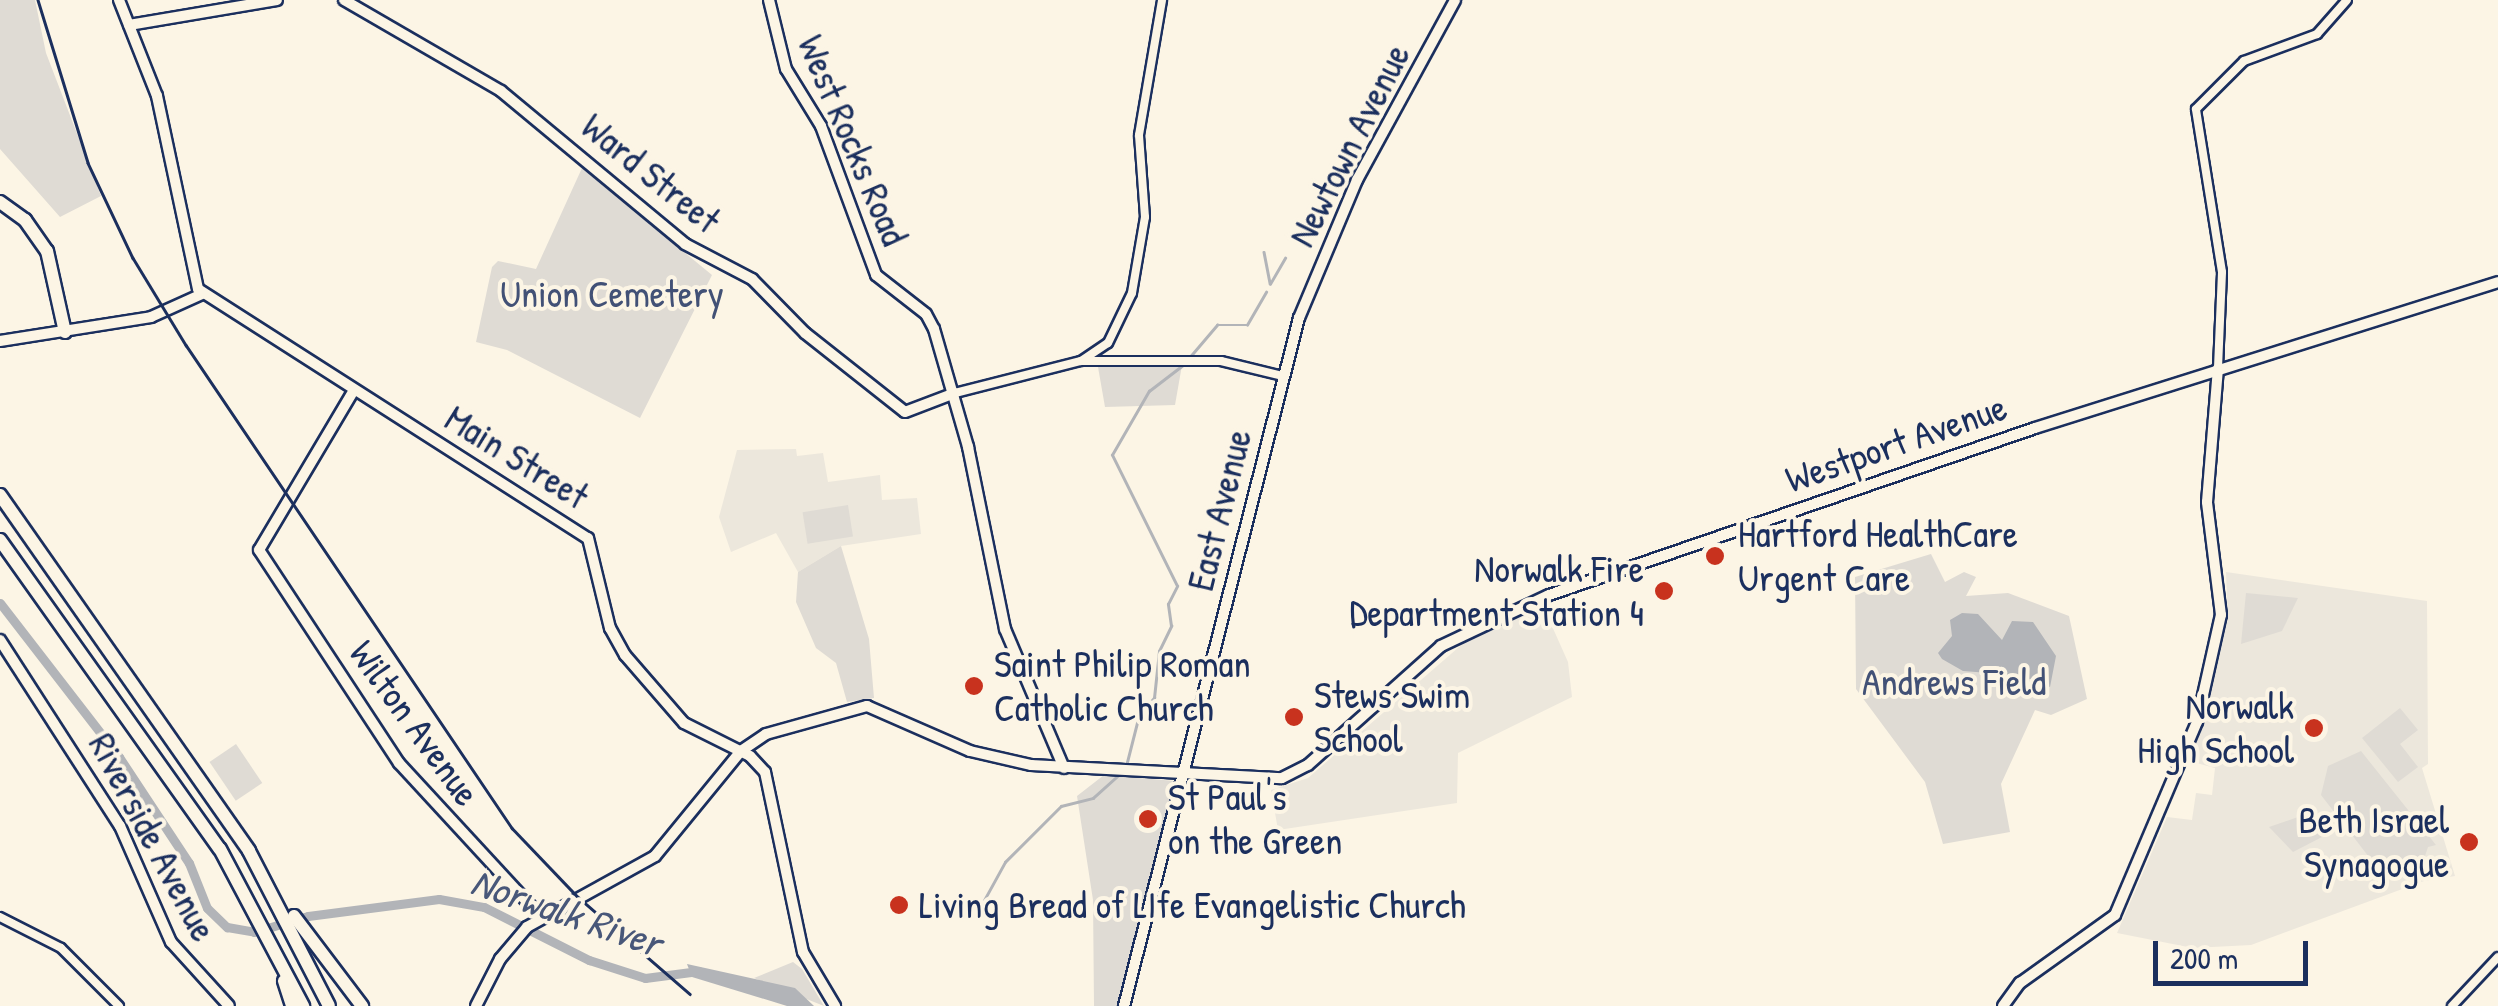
<!DOCTYPE html>
<style>
body{margin:0}
#map{position:relative;width:2498px;height:1006px;overflow:hidden;background:#fcf5e5;font-family:"Patrick Hand",sans-serif}
div>[style]{position:absolute}
[style*='--x']{left:calc(var(--x)*1px);top:calc(var(--y)*1px);width:calc(var(--w)*1px);rotate:calc(var(--a)*1deg)}
.built>*{inset:0;background:#ece7dc}
.green>*{inset:0;background:#dfdbd4;transform-origin:0 0}
.water>*{inset:0;background:#b2b4b8}
.stream>*{height:2.5px;margin:-1.25px;padding:0 1.25px;transform-origin:1.25px;border-radius:1.25px;background:#b2b4b8}
.river>*{height:9px;margin:-4.5px;padding:0 4.5px;transform-origin:4.5px;border-radius:4.5px;background:#b2b4b8}
.roads{filter:drop-shadow(2px 0 #1b2f5e) drop-shadow(-2px 0 #1b2f5e) drop-shadow(0 2px #1b2f5e) drop-shadow(0 -2px #1b2f5e)}
.minor>*{height:8px;margin:-4px;padding:0 4px;transform-origin:4px;border-radius:4px;background:#fcf5e5}
.major>*{height:10px;margin:-5px;padding:0 5px;transform-origin:5px;border-radius:5px;background:#fcf5e5}
.highway>*{height:12px;margin:-6px;padding:0 6px;transform-origin:6px;border-radius:6px;background:#fcf5e5}
.rail>*{height:2.5px;margin:-1.25px;padding:0 1.25px;transform-origin:1.25px;border-radius:1.25px;background:#1b2f5e}
.dots>*{width:28px;height:28px;translate:-50% -50%;box-sizing:border-box;border:5px solid #fcf5e5;border-radius:50%}
span{translate:-50% -50%;white-space:nowrap;text-align:center;line-height:1.15;-webkit-text-stroke:8px #fcf5e5;paint-order:stroke}
.street-label{font-size:38px;color:#1b2f5e}
.park-label{font-size:38px;color:#425176}
.poi-label{font-size:38px;color:#1b2f5e}
.left{translate:0 -50%;text-align:left}
.right{translate:-100% -50%;text-align:right}
.water-label{font-size:40px;color:#485779;font-style:italic}
.scale{position:absolute;left:2153px;top:941px;width:155px;height:45px;box-sizing:border-box;border:5px solid #1b2f5e;border-top:0;padding-left:12px;font-size:30px;line-height:35px;white-space:nowrap;color:#1b2f5e;-webkit-text-stroke:8px #fcf5e5;paint-order:stroke}
</style>
<div id="map">
<div class="built">
<div style="clip-path:polygon(796px 449px,797px 456px,823px 453px,828px 482px,880px 475px,882px 500px,917px 498px,921px 534px,841px 546px,798px 572px,776px 533px,731px 552px,719px 517px,737px 450px)"></div>
<div style="clip-path:polygon(2226px 572px,2427px 601px,2428px 764px,2422px 768px,2455px 876px,2424px 881px,2251px 945px,2193px 948px,2117px 933px,2167px 817px,2192px 820px,2196px 793px,2212px 795px,2215px 768px,2189px 761px,2228px 620px)"></div>
<div style="clip-path:polygon(1543px 606px,1568px 662px,1572px 697px,1458px 753px,1457px 803px,1278px 830px,1271px 790px,1308px 778px,1474px 634px)"></div>
</div>
<div class="green">
<div style="clip-path:polygon(0 0,35px 0,46px 53px,101px 196px,60px 217px,0 149px)"></div>
<div style="clip-path:polygon(582px 168px,712px 275px,640px 418px,507px 350px,476px 342px,492px 267px,498px 261px,536px 269px)"></div>
<div style="clip-path:polygon(1182px 365px,1175px 405px,1105px 407px,1098px 367px)"></div>
<div style="left:848px;top:505px;width:32px;height:46px;rotate:81deg"></div>
<div style="clip-path:polygon(841px 546px,869px 639px,874px 698px,847px 702px,836px 663px,816px 648px,796px 602px,798px 572px)"></div>
<div style="clip-path:polygon(1931px 554px,1945px 582px,1964px 572px,1976px 577px,1966px 596px,2008px 593px,2069px 616px,2087px 699px,2051px 715px,2035px 710px,2001px 784px,2010px 832px,1943px 844px,1925px 782px,1856px 689px,1855px 577px)"></div>
<div style="clip-path:polygon(2246px 593px,2298px 598px,2282px 631px,2241px 644px)"></div>
<div style="clip-path:polygon(2400px 708px,2418px 730px,2400px 744px,2418px 767px,2398px 782px,2362px 738px)"></div>
<div style="left:236px;top:744px;width:47px;height:32px;rotate:56deg"></div>
<div style="clip-path:polygon(2361px 751px,2436px 845px,2428px 847px,2423px 862px,2408px 875px,2379px 870px,2321px 795px,2328px 766px)"></div>
<div style="clip-path:polygon(1104px 775px,1175px 781px,1117px 1006px,1094px 1006px,1093px 900px,1077px 796px)"></div>
<div style="clip-path:polygon(2298px 817px,2314px 822px,2324px 836px,2293px 852px,2269px 827px)"></div>
<div style="clip-path:polygon(793px 962px,802px 969px,824px 1006px,754px 978px)"></div>
</div>
<div class="water">
<div style="clip-path:polygon(1962px 613px,1978px 614px,2002px 640px,2012px 621px,2033px 622px,2056px 656px,2050px 687px,2027px 678px,2006px 692px,1989px 673px,1963px 671px,1942px 659px,1938px 653px,1952px 636px,1950px 620px)"></div>
<div style="clip-path:polygon(687px 964px,795px 988px,814px 1006px,787px 1006px,692px 977px)"></div>
</div>
<div class="stream">
<div style="--x:1264;--y:252;--w:32;--a:79"></div>
<div style="--x:1270;--y:284;--w:30;--a:-60"></div>
<div style="--x:1188;--y:359;--w:45;--a:-49.5"></div>
<div style="--x:1217;--y:325;--w:30;--a:0"></div>
<div style="--x:1247;--y:325;--w:38;--a:-60"></div>
<div style="--x:1126;--y:766;--w:53;--a:-75.7"></div>
<div style="--x:1139;--y:715;--w:23;--a:-49"></div>
<div style="--x:1154;--y:698;--w:47;--a:-83.9"></div>
<div style="--x:1159;--y:651;--w:28;--a:-64"></div>
<div style="--x:1171;--y:626;--w:22;--a:-98"></div>
<div style="--x:1168;--y:604;--w:20;--a:-63"></div>
<div style="--x:1177;--y:586;--w:146;--a:-116.4"></div>
<div style="--x:1112;--y:455;--w:74;--a:-60"></div>
<div style="--x:1149;--y:391;--w:43;--a:-37.4"></div>
<div style="--x:977;--y:913;--w:58;--a:-61.2"></div>
<div style="--x:1005;--y:862;--w:79;--a:-45"></div>
<div style="--x:1061;--y:806;--w:33;--a:-14"></div>
<div style="--x:1093;--y:798;--w:39;--a:-42"></div>
</div>
<div class="river">
<div style="--x:0;--y:603;--w:195;--a:52.3"></div>
<div style="--x:119;--y:757;--w:127;--a:56.6"></div>
<div style="--x:189;--y:863;--w:48;--a:68.2"></div>
<div style="--x:207;--y:908;--w:28;--a:44"></div>
<div style="--x:227;--y:927;--w:27;--a:10"></div>
<div style="--x:254;--y:932;--w:56;--a:-16.5"></div>
<div style="--x:308;--y:916;--w:132;--a:-7.4"></div>
<div style="--x:439;--y:899;--w:46;--a:10.1"></div>
<div style="--x:484;--y:907;--w:118;--a:26.8"></div>
<div style="--x:589;--y:960;--w:59;--a:17.8"></div>
<div style="--x:645;--y:978;--w:54;--a:-7.4"></div>
</div>
<div class="roads">
<div class="minor">
<div style="--x:1081;--y:361;--w:32;--a:-34"></div>
<div style="--x:1108;--y:343;--w:55;--a:-64.4"></div>
<div style="--x:1132;--y:293;--w:77;--a:-80.3"></div>
<div style="--x:1145;--y:217;--w:82;--a:-94.2"></div>
<div style="--x:1139;--y:135;--w:137;--a:-80.3"></div>
<div style="--x:2218;--y:368;--w:96;--a:-87.6"></div>
<div style="--x:2222;--y:272;--w:165;--a:-99.1"></div>
<div style="--x:2196;--y:109;--w:68;--a:-45"></div>
<div style="--x:2244;--y:61;--w:78;--a:-20.3"></div>
<div style="--x:2317;--y:34;--w:45;--a:-48.6"></div>
<div style="--x:955;--y:393;--w:130;--a:-14.3"></div>
<div style="--x:1081;--y:361;--w:140;--a:0"></div>
<div style="--x:1221;--y:361;--w:64;--a:13.6"></div>
<div style="--x:0;--y:917;--w:68;--a:26.9"></div>
<div style="--x:61;--y:948;--w:82;--a:45"></div>
<div style="--x:2452;--y:1006;--w:67;--a:-46.8"></div>
</div>
<div class="major">
<div style="--x:119;--y:0;--w:103;--a:68.4"></div>
<div style="--x:157;--y:96;--w:197;--a:78"></div>
<div style="--x:198;--y:289;--w:463;--a:32.6"></div>
<div style="--x:588;--y:538;--w:93;--a:76.3"></div>
<div style="--x:610;--y:628;--w:31;--a:61"></div>
<div style="--x:625;--y:655;--w:90;--a:49.1"></div>
<div style="--x:684;--y:723;--w:74;--a:26.6"></div>
<div style="--x:750;--y:756;--w:22;--a:47"></div>
<div style="--x:765;--y:772;--w:184;--a:78.1"></div>
<div style="--x:803;--y:952;--w:63;--a:59.3"></div>
<div style="--x:344;--y:0;--w:181;--a:30.1"></div>
<div style="--x:501;--y:91;--w:239;--a:39.7"></div>
<div style="--x:685;--y:244;--w:76;--a:27.6"></div>
<div style="--x:752;--y:279;--w:76;--a:45.5"></div>
<div style="--x:805;--y:333;--w:127;--a:38.3"></div>
<div style="--x:905;--y:412;--w:53;--a:-20.8"></div>
<div style="--x:769;--y:0;--w:71;--a:76.2"></div>
<div style="--x:786;--y:69;--w:67;--a:58.4"></div>
<div style="--x:821;--y:126;--w:159;--a:69.7"></div>
<div style="--x:876;--y:275;--w:63;--a:38"></div>
<div style="--x:926;--y:314;--w:17;--a:62"></div>
<div style="--x:934;--y:329;--w:123;--a:73.9"></div>
<div style="--x:968;--y:447;--w:186;--a:78.5"></div>
<div style="--x:1005;--y:629;--w:151;--a:67"></div>
<div style="--x:129;--y:25;--w:150;--a:-9.6"></div>
<div style="--x:0;--y:341;--w:153;--a:-9"></div>
<div style="--x:151;--y:317;--w:56;--a:-24.3"></div>
<div style="--x:354;--y:390;--w:186;--a:120.7"></div>
<div style="--x:259;--y:550;--w:255;--a:56.7"></div>
<div style="--x:399;--y:763;--w:209;--a:47.3"></div>
<div style="--x:0;--y:640;--w:221;--a:57.2"></div>
<div style="--x:120;--y:826;--w:127;--a:66.3"></div>
<div style="--x:171;--y:942;--w:86;--a:47.8"></div>
<div style="--x:476;--y:1006;--w:53;--a:-62.9"></div>
<div style="--x:500;--y:959;--w:42;--a:-49.8"></div>
<div style="--x:527;--y:927;--w:146;--a:-29"></div>
<div style="--x:655;--y:856;--w:136;--a:-50.7"></div>
<div style="--x:741;--y:751;--w:30;--a:-34"></div>
<div style="--x:766;--y:734;--w:105;--a:-15.5"></div>
<div style="--x:867;--y:706;--w:112;--a:23.6"></div>
<div style="--x:970;--y:751;--w:63;--a:12.9"></div>
<div style="--x:1031;--y:765;--w:251;--a:3"></div>
<div style="--x:1282;--y:778;--w:29;--a:-27"></div>
<div style="--x:1308;--y:765;--w:178;--a:-41.8"></div>
<div style="--x:1441;--y:646;--w:119;--a:-25.3"></div>
<div style="--x:1549;--y:595;--w:514;--a:-18.96"></div>
<div style="--x:2035;--y:428;--w:485;--a:-17.5"></div>
<div style="--x:1124;--y:1006;--w:710;--a:-75.73"></div>
<div style="--x:1299;--y:318;--w:150;--a:-67.2"></div>
<div style="--x:1357;--y:180;--w:205;--a:-61.4"></div>
<div style="--x:2003;--y:1006;--w:29;--a:-54"></div>
<div style="--x:2020;--y:983;--w:117;--a:-35.6"></div>
<div style="--x:2115;--y:915;--w:210;--a:-67"></div>
<div style="--x:2197;--y:722;--w:110;--a:-77.4"></div>
<div style="--x:2221;--y:615;--w:114;--a:-97.1"></div>
<div style="--x:2207;--y:502;--w:134;--a:-85.3"></div>
</div>
<div class="highway">
<div style="--x:0;--y:202;--w:31;--a:36"></div>
<div style="--x:25;--y:220;--w:38;--a:55"></div>
<div style="--x:47;--y:251;--w:83;--a:77.5"></div>
<div style="--x:0;--y:495;--w:434;--a:55"></div>
<div style="--x:249;--y:851;--w:174;--a:62.7"></div>
<div style="--x:0;--y:540;--w:379;--a:54.6"></div>
<div style="--x:220;--y:849;--w:178;--a:62.1"></div>
<div style="--x:294;--y:916;--w:113;--a:52.9"></div>
<div style="--x:284;--y:981;--w:26;--a:72"></div>
</div>
</div>
<div class="rail">
<div style="--x:38;--y:0;--w:170;--a:72.9"></div>
<div style="--x:88;--y:163;--w:105;--a:64.7"></div>
<div style="--x:133;--y:258;--w:102;--a:58.7"></div>
<div style="--x:186;--y:345;--w:583;--a:55.98"></div>
<div style="--x:512;--y:828;--w:95;--a:46.3"></div>
<div style="--x:578;--y:897;--w:148;--a:40.9"></div>
</div>
<div class="dots">
<div style="left:1715px;top:556px;background:#c8321e"></div>
<div style="left:1664px;top:591px;background:#c8321e"></div>
<div style="left:974px;top:686px;background:#c8321e"></div>
<div style="left:1294px;top:717px;background:#c8321e"></div>
<div style="left:2314px;top:728px;background:#c8321e"></div>
<div style="left:1148px;top:819px;background:#c8321e"></div>
<div style="left:2469px;top:842px;background:#c8321e"></div>
<div style="left:899px;top:905px;background:#c8321e"></div>
</div>
<div class="street-label">
<span style="left:853px;top:140px;rotate:67deg">West Rocks Road</span>
<span style="left:1349px;top:145px;rotate:-63deg">Newtown Avenue</span>
<span style="left:651px;top:173px;rotate:39deg">Ward Street</span>
<span style="left:1896px;top:443px;rotate:-19deg">Westport Avenue</span>
<span style="left:517px;top:457px;rotate:32deg">Main Street</span>
<span style="left:1219px;top:510px;rotate:-76deg">East Avenue</span>
<span style="left:415px;top:723px;rotate:54deg">Wilton Avenue</span>
<span style="left:153px;top:837px;rotate:62deg">Riverside Avenue</span>
</div>
<div class="park-label">
<span style="left:612px;top:294px">Union Cemetery</span>
<span style="left:1954px;top:682px">Andrews Field</span>
</div>
<div class="poi-label">
<span class="left" style="left:1738px;top:556px">Hartford HealthCare<br>Urgent Care</span>
<span class="right" style="left:1644px;top:591px">Norwalk Fire<br>Department Station 4</span>
<span class="left" style="left:994px;top:686px">Saint Philip Roman<br>Catholic Church</span>
<span class="left" style="left:1314px;top:717px">Stews Swim<br>School</span>
<span class="right" style="left:2294px;top:728px">Norwalk<br>High School</span>
<span class="left" style="left:1168px;top:819px">St Paul's<br>on the Green</span>
<span class="right" style="left:2449px;top:842px">Beth Israel<br>Synagogue</span>
<span class="left" style="left:919px;top:905px">Living Bread of LIfe Evangelistic Church</span>
</div>
<div class="water-label">
<span style="left:567px;top:911px;rotate:19deg">Norwalk River</span>
</div>
<div class="scale">200 m</div>
</div>
